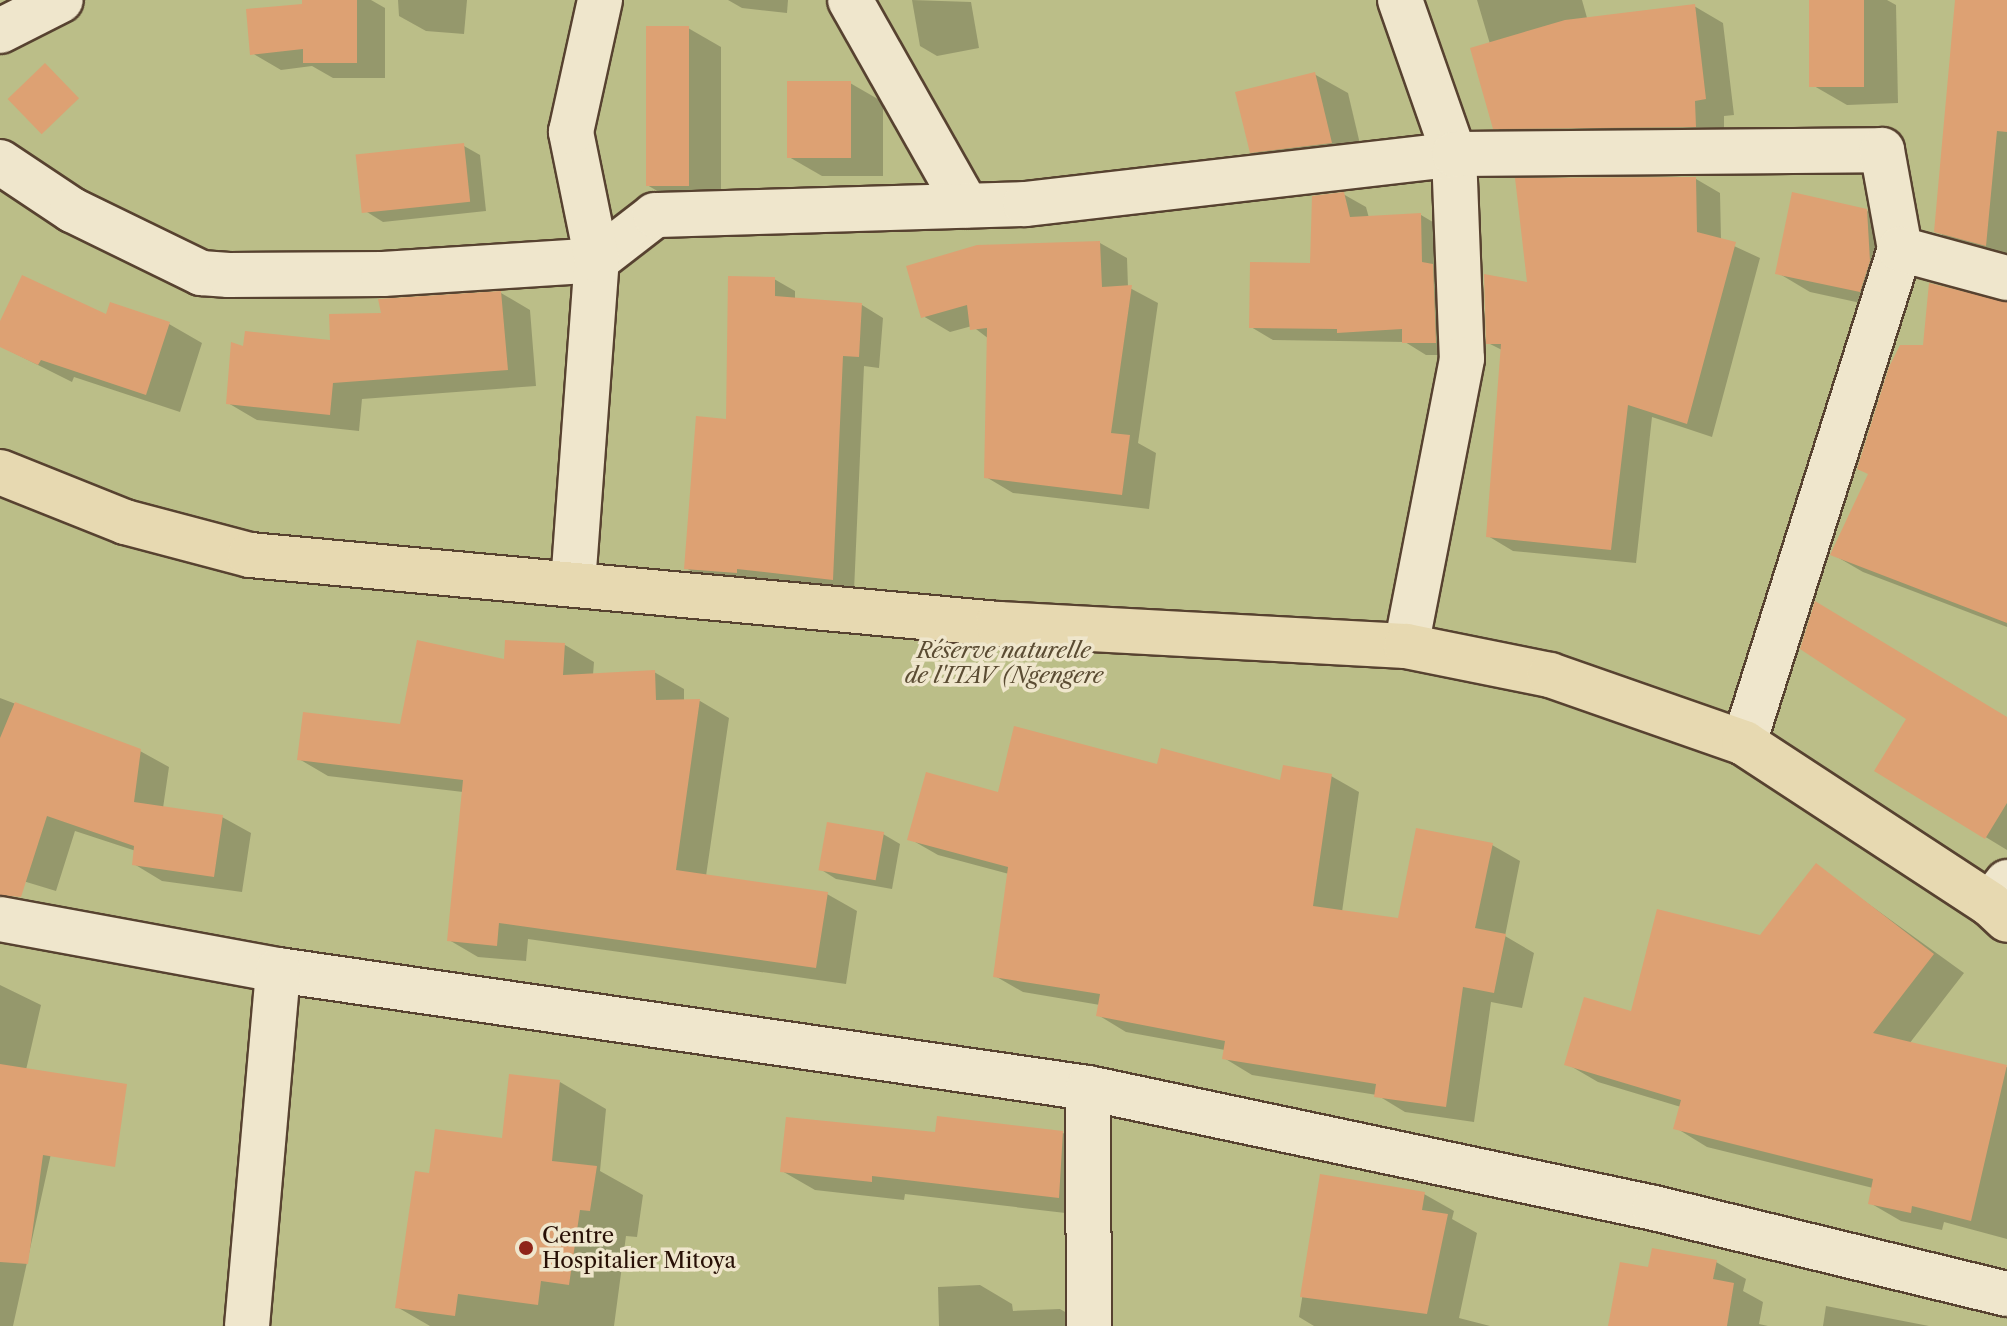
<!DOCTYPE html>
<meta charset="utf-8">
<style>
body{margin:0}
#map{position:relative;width:2007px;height:1326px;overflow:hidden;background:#e7d9b1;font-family:"Libre Caslon Text",serif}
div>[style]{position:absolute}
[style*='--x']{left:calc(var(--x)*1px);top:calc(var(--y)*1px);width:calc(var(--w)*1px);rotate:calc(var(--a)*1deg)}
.green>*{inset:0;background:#bbbe88;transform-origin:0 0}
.shadow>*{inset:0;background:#0003}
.building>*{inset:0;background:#dda173;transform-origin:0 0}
.roads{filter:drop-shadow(2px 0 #574230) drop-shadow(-2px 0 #574230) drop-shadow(0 2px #574230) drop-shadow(0 -2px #574230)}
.minor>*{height:44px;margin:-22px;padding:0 22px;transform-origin:22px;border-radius:22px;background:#efe6cc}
.major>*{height:44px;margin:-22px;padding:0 22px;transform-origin:22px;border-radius:22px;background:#e7d9b1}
.dots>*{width:22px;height:22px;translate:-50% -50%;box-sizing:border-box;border:4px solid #efe6cc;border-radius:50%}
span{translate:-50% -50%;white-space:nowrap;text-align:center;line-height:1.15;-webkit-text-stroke:7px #efe6cc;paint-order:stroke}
.park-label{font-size:22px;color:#5b4c33;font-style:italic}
.poi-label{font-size:22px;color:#270f05}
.left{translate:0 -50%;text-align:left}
</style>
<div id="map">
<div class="green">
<div style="left:0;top:0;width:2007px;height:1326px"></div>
</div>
<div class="shadow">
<div style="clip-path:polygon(304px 0,371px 0,385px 8px,385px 78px,333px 78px,312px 66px,281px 70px,252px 53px,304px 6px)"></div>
<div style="clip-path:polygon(398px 0,467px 0,464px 34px,426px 31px,399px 16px)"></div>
<div style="clip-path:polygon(728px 0,788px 0,787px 13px,742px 8px)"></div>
<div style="clip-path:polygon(912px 0,971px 2px,979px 48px,937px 56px,920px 46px)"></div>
<div style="clip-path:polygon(1477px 0,1582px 0,1616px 121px,1694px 6px,1723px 23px,1734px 115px,1724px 116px,1724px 142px,1524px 144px,1495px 127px,1490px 44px)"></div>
<div style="clip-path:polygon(1811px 0,1887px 0,1896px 5px,1898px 103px,1847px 105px,1814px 86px)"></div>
<div style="clip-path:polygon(688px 28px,721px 47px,721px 204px,680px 204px,647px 185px)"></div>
<div style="clip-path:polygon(2007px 57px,2007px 259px,1963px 247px,1936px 231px)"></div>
<div style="clip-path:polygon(1314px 74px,1348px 93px,1364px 161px,1285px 170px,1251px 151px)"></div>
<div style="clip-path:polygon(850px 83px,883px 102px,883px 176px,822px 176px,789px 157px)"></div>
<div style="clip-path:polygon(464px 146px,480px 155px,486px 211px,383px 222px,367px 212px)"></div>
<div style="clip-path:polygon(1696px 179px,1720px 193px,1721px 240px,1760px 258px,1712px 437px,1652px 417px,1636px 563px,1513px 551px,1488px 536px,1502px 350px,1488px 343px,1529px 284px)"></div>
<div style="clip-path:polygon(1343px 194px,1366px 207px,1369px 218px,1421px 215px,1443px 228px,1458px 355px,1426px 355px,1405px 342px,1273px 340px,1251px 327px,1312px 265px)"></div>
<div style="clip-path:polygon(1867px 211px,1900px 230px,1893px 310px,1810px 292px,1778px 273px)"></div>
<div style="clip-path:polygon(1100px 243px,1127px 258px,1128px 287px,1158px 303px,1138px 443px,1156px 453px,1149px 509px,1013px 493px,986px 477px,989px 339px,972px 326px,950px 332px,923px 316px)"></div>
<div style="clip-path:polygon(774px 279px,795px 291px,795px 300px,862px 305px,883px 318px,879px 368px,864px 366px,854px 591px,758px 580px,758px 584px,707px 580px,686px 568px)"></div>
<div style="clip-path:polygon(501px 293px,530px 310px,536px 386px,362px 399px,359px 431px,257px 420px,228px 403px,383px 315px)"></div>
<div style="clip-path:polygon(107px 316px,169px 324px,202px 343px,180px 412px,74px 377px,72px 382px,0 346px,0 326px)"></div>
<div style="clip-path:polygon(2007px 537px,2007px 627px,1863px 572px,1832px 554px)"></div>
<div style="clip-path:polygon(565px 645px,594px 662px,593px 675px,654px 672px,684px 689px,684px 702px,700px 701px,729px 718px,706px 876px,827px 894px,857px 911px,846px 984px,528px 939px,526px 961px,478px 957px,449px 940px,463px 792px,328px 776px,299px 759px,401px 726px,506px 661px)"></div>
<div style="clip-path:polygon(0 698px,140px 751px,169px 767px,163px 808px,222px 817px,251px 833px,242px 892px,162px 881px,134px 864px,136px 851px,75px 831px,56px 891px,0 874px)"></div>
<div style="clip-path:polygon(1909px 718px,2007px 718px,2007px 850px,1877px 771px)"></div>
<div style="clip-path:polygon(1158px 766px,1282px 783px,1331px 776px,1359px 792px,1342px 912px,1399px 920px,1492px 845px,1520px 861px,1505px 936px,1534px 953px,1522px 1008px,1491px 1002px,1474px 1122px,1405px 1112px,1377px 1095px,1252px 1075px,1224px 1058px,1225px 1050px,1126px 1032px,1098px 1015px,1100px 1005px,1023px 992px,995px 976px,1009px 874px,938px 855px,910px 839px,999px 794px)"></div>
<div style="clip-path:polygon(883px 834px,900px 844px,892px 889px,836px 879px,820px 869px)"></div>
<div style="clip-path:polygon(1816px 866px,1964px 973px,1909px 1044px,2007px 1067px,2007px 1239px,1944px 1222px,1942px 1230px,1901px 1221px,1870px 1203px,1873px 1188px,1707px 1147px,1676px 1128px,1681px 1107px,1598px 1082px,1567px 1064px,1632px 1014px,1761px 937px)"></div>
<div style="clip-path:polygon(0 985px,41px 1005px,26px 1070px,65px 1090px,13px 1326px,0 1326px)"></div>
<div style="clip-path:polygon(560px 1082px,606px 1109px,600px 1171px,643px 1195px,637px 1237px,626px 1236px,614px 1326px,430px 1326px,397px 1307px,431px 1175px,504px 1140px)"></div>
<div style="clip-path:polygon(1063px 1133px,1096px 1152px,1091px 1216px,905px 1194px,904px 1200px,815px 1190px,782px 1171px,937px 1134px)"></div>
<div style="clip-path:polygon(1322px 1176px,1424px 1194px,1454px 1211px,1452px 1219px,1477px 1233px,1459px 1318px,1490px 1326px,1314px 1326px,1299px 1317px)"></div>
<div style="clip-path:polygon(1716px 1262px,1746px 1279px,1743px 1291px,1763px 1302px,1759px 1324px,1768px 1326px,1610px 1326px,1650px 1270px)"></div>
<div style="clip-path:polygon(980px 1285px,1012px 1304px,1013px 1311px,1060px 1309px,1089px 1326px,939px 1326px,938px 1287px)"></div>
<div style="clip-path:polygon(1826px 1306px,1929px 1326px,1823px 1326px)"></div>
</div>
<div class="building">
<div style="clip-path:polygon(302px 0,357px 0,357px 63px,303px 63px,303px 49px,250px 55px,246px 9px,302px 4px)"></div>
<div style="left:1809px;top:0;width:55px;height:87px"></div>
<div style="clip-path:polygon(1955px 0,2007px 0,2007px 132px,1997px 131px,1986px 246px,1934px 232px)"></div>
<div style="clip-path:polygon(1695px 4px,1706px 99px,1695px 101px,1696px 127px,1493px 129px,1470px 48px,1565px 20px)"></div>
<div style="left:646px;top:26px;width:43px;height:160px"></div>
<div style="left:45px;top:63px;width:49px;height:52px;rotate:46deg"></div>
<div style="clip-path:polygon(1315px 72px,1332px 143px,1250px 153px,1235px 92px)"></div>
<div style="left:787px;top:81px;width:64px;height:77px"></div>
<div style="left:464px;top:143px;width:59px;height:109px;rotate:84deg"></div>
<div style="clip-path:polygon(1696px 177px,1697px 232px,1736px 242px,1687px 424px,1628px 405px,1611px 550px,1486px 537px,1501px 344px,1486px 344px,1484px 274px,1527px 282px,1515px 178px)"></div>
<div style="clip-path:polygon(1344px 192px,1350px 217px,1421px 213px,1422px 262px,1433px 264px,1436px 343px,1402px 343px,1402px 329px,1337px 333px,1337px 329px,1249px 328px,1250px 262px,1310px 263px,1312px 196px)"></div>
<div style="clip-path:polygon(1792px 192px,1867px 209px,1870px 261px,1860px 292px,1775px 274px)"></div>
<div style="clip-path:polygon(1100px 241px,1102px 287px,1132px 285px,1111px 433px,1130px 435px,1122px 495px,984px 478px,987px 328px,970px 330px,967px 305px,921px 318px,906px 266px,977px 245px)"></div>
<div style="clip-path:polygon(22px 275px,106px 314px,110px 302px,170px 322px,146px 395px,41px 360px,38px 365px,0 347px,0 321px)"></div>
<div style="clip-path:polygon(728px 276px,775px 277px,775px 296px,862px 303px,859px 357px,843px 356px,833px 580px,737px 569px,737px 573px,684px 569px,696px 416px,726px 419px)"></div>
<div style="clip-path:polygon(1929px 283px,2007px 302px,2007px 623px,1830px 555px,1868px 474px,1857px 469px,1889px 367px,1900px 345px,1923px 345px)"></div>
<div style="clip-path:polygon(501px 291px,508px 370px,333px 383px,330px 415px,226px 404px,231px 342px,243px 346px,245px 331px,330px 340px,329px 314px,381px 313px,378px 299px)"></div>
<div style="clip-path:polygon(1815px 601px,2007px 717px,2007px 803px,1985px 839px,1874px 771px,1906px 719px,1800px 649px)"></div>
<div style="clip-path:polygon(417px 640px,504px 659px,505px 640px,565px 643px,563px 675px,655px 670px,656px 700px,700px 699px,676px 870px,828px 892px,816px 968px,499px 923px,497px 946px,447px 941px,463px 780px,297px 760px,303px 712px,400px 724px)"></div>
<div style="clip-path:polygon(15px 702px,141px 749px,134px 802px,223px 815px,214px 877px,132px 865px,134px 846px,47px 816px,21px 897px,0 895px,0 738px)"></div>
<div style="clip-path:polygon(1014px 726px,1157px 764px,1161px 748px,1280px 780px,1283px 765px,1332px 774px,1313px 906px,1398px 918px,1416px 828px,1493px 843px,1475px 928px,1506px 934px,1494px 993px,1463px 987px,1446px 1107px,1374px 1097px,1376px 1084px,1222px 1059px,1225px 1041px,1096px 1016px,1100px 994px,993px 977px,1008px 867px,907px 840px,926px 772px,998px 792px)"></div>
<div style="left:827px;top:822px;width:58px;height:49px;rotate:10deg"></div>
<div style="clip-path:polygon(1816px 863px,1934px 954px,1873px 1033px,2007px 1065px,1971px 1221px,1912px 1206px,1911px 1213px,1868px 1204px,1873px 1179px,1673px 1129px,1681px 1100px,1564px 1065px,1584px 997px,1631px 1011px,1657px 909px,1760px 935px)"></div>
<div style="clip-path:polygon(0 1064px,127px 1084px,115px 1167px,43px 1155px,28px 1264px,0 1262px)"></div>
<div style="clip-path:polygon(509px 1074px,560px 1080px,552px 1161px,597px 1166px,590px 1211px,580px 1210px,569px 1285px,541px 1281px,538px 1305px,458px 1294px,455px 1316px,395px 1308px,415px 1171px,429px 1173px,435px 1129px,502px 1138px)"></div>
<div style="clip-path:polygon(937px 1116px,1063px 1131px,1059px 1198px,872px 1176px,872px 1182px,780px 1172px,786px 1117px,935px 1132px)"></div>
<div style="clip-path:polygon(1320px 1174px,1425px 1192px,1422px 1210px,1448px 1214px,1427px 1314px,1300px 1297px)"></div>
<div style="clip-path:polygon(1652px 1248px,1717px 1260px,1713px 1279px,1734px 1283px,1727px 1326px,1608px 1326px,1620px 1262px,1648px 1267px)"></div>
</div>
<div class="roads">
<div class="minor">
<div style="--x:850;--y:0;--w:236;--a:60.5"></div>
<div style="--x:1400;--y:0;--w:163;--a:70.7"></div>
<div style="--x:1454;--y:154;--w:205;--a:87.8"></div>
<div style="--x:1462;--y:359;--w:292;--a:101"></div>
<div style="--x:0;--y:31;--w:68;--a:-26.9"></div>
<div style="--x:0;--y:162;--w:87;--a:33.7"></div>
<div style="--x:72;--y:210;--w:144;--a:26"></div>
<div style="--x:201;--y:273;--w:28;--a:4"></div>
<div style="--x:229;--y:275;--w:154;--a:-0.4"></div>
<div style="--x:383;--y:274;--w:214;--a:-3.7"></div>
<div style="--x:597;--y:260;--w:73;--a:-37.8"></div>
<div style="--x:655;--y:215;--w:370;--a:-1.7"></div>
<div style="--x:1025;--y:204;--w:432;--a:-6.6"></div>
<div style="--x:1454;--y:154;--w:428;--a:-0.5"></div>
<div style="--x:1882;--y:150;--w:101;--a:79.7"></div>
<div style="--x:1900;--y:249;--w:518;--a:107.53"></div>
<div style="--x:1900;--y:249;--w:111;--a:15.2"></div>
<div style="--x:573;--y:584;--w:325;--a:-85.8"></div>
<div style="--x:597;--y:260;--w:131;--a:-101.5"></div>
<div style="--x:571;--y:132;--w:135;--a:-77.6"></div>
<div style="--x:1990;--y:904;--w:28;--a:-52"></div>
<div style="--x:0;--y:919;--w:283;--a:10.4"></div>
<div style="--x:278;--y:970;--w:819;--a:8.29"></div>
<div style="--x:1088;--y:1088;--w:579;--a:11.97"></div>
<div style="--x:1654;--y:1208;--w:363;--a:13.7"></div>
<div style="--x:1088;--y:1088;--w:238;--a:89.8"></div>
<div style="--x:247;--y:1326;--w:357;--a:-85"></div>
</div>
<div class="major">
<div style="--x:0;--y:472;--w:135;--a:21.8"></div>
<div style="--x:125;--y:522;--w:129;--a:14.8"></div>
<div style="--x:250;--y:555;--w:751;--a:5.27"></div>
<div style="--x:998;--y:624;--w:409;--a:3.1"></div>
<div style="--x:1406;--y:646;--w:147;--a:11.4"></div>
<div style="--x:1550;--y:675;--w:206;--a:19.3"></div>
<div style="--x:1744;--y:743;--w:294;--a:33.2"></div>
<div style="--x:1990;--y:904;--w:23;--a:43"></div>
</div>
</div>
<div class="dots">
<div style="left:526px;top:1248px;background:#8f2418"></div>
</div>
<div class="park-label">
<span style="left:1004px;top:663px">Réserve naturelle<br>de l'ITAV (Ngengere</span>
</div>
<div class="poi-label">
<span class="left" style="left:542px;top:1248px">Centre<br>Hospitalier Mitoya</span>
</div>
</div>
